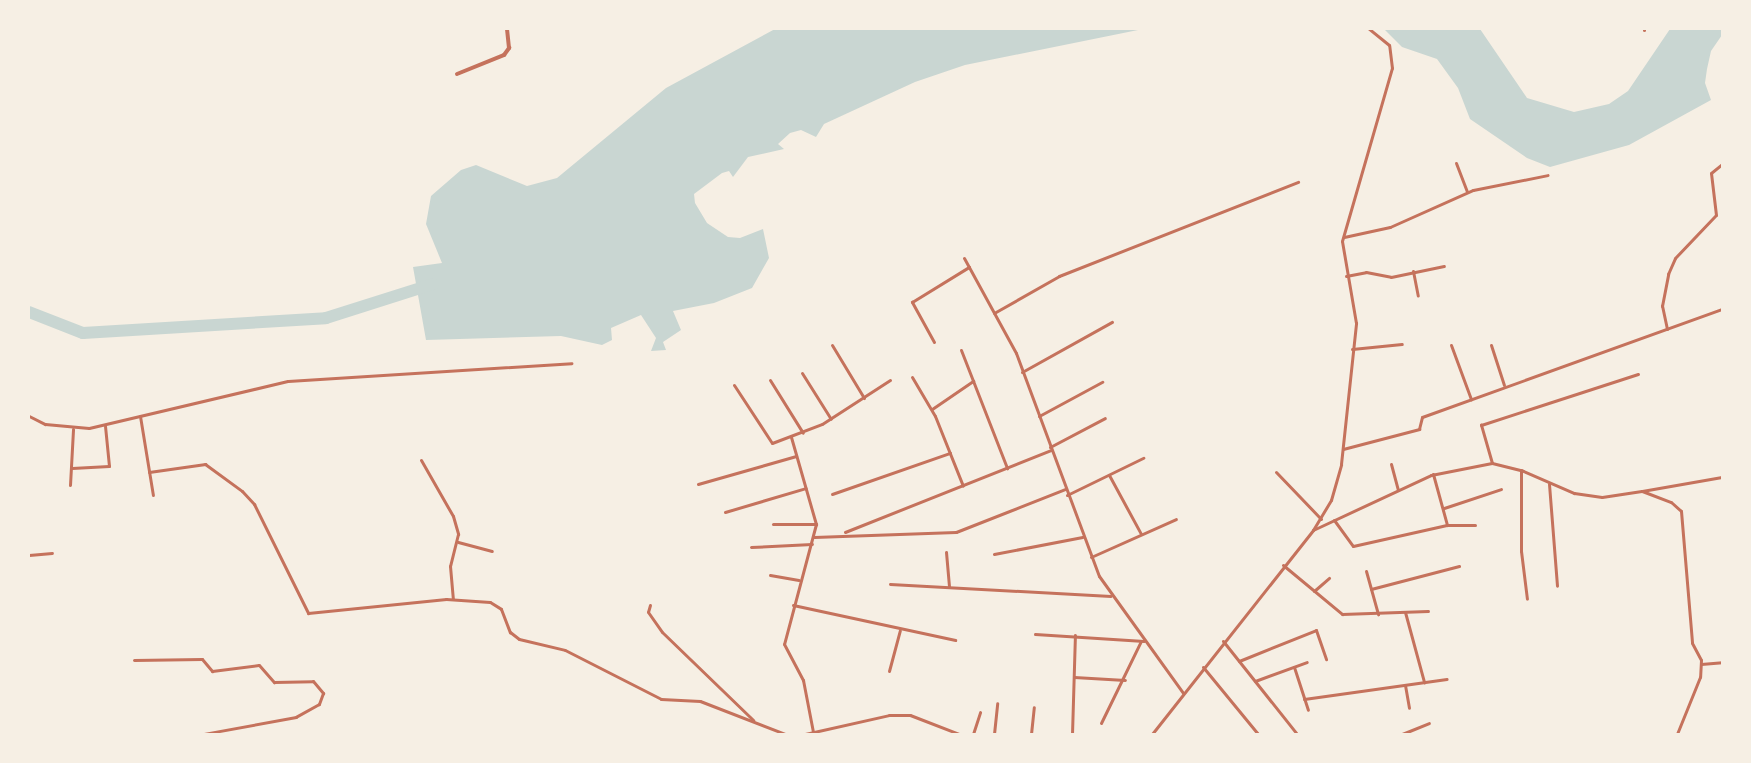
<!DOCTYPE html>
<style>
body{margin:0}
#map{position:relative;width:1751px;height:763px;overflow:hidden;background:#f6efe4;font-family:Montserrat,sans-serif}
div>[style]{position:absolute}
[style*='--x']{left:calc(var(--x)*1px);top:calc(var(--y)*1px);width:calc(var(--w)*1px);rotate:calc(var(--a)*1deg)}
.water>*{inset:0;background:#c9d6d2}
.river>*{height:12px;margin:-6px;padding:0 6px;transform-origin:6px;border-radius:6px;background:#c9d6d2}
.minor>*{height:3px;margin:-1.5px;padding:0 1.5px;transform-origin:1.5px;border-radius:1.5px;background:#c5725c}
.tertiary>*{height:4px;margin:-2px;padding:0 2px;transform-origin:2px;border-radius:2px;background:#c5725c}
span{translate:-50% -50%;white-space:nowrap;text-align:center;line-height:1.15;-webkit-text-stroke:4.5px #f6efe4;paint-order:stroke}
.frame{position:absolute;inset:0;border:30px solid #f6efe4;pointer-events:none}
</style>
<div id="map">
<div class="water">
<div style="clip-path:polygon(775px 29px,1143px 29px,965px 65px,915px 82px,824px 124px,816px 137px,801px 130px,790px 133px,778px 144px,784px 149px,748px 157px,733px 177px,729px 171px,722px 173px,694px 194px,695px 203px,707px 223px,728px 237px,740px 238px,763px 229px,769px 258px,752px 288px,714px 303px,673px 311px,681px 330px,663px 342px,666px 350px,651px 351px,656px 338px,641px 315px,611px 328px,612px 340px,602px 345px,561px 336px,426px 340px,413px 267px,442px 263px,426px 224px,431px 196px,461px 170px,476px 165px,527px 186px,557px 178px,666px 88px)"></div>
<div style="clip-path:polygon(1384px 29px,1480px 29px,1527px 98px,1574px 112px,1609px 104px,1628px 91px,1670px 29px,1722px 29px,1722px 35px,1711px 51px,1707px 69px,1705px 83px,1711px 100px,1629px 145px,1550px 167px,1527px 158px,1470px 119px,1458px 88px,1437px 59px,1402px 47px)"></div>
</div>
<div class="river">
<div style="--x:29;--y:312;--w:58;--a:21.3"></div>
<div style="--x:83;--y:333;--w:243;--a:-3.5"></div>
<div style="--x:326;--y:318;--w:112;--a:-17.6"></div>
</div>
<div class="minor">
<div style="--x:1644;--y:30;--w:1;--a:-90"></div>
<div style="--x:1456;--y:163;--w:30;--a:69"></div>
<div style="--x:1344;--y:237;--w:47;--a:-12.3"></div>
<div style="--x:1390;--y:227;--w:91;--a:-24"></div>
<div style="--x:1473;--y:190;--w:76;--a:-11.3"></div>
<div style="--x:964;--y:258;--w:108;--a:61.3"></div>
<div style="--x:1016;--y:353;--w:238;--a:69.6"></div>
<div style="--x:1099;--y:576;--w:144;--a:54.3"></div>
<div style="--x:1413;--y:271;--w:25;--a:79"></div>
<div style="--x:1346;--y:276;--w:20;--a:-11"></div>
<div style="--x:1366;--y:272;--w:25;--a:11"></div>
<div style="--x:1391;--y:277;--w:54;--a:-11.7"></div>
<div style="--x:994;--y:313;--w:75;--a:-29.6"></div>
<div style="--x:1059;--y:276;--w:257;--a:-21.5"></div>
<div style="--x:1667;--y:329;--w:24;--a:-102"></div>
<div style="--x:1662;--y:306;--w:33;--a:-79"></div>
<div style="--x:1668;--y:274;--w:17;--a:-66"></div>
<div style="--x:1675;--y:258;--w:59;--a:-46.4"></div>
<div style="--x:1716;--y:215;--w:42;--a:-96.8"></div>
<div style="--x:1711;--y:173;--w:14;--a:-39"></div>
<div style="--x:934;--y:342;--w:46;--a:-118.8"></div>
<div style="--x:912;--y:302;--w:67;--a:-31.6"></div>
<div style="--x:832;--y:345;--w:62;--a:58.9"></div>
<div style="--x:1451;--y:345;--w:58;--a:69.7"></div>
<div style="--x:1491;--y:345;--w:42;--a:72"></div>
<div style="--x:1352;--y:349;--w:50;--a:-5.7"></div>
<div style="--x:961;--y:350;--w:127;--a:68.7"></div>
<div style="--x:1022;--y:372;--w:103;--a:-29.1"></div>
<div style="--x:802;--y:373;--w:54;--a:57.8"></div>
<div style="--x:912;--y:377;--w:45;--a:59.5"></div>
<div style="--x:935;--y:416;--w:75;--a:68.2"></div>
<div style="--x:770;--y:380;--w:62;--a:58.1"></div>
<div style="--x:734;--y:385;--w:69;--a:56.8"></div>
<div style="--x:772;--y:443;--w:53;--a:-20.8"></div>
<div style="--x:822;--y:424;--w:81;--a:-32.9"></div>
<div style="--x:932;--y:409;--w:50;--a:-34.3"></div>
<div style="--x:29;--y:416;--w:18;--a:27"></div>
<div style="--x:45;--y:424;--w:44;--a:5.2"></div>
<div style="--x:89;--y:428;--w:204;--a:-13.3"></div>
<div style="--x:288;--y:381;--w:284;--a:-3.6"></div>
<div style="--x:140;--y:416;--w:80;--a:80.7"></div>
<div style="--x:1039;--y:416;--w:72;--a:-28.4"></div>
<div style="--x:791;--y:437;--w:91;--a:74"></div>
<div style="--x:816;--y:524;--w:124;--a:104.9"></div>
<div style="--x:784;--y:644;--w:41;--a:62.2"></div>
<div style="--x:803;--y:680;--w:53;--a:79.1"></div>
<div style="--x:1050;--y:447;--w:62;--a:-27.8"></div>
<div style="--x:1343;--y:449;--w:79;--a:-14.7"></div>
<div style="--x:1419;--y:429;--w:12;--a:-76"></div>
<div style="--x:1422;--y:417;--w:319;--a:-19.8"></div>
<div style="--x:421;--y:460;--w:64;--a:60.3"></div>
<div style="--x:453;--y:516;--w:19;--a:74"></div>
<div style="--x:458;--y:534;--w:33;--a:104"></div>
<div style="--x:450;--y:566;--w:33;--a:85"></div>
<div style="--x:1492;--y:463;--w:40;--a:-106"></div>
<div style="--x:1481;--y:425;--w:165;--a:-18"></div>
<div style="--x:1391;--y:464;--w:27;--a:75"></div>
<div style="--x:72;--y:468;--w:37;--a:-3"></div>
<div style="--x:109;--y:466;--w:40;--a:-95.7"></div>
<div style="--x:1521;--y:471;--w:80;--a:90"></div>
<div style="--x:1521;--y:551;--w:48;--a:82.9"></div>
<div style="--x:149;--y:472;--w:57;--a:-8.1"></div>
<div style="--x:205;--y:464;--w:46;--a:36.1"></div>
<div style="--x:242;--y:491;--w:18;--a:47"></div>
<div style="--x:254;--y:504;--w:122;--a:63.6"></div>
<div style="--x:308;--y:613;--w:139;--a:-5.8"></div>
<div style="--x:446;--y:599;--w:44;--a:3.9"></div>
<div style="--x:490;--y:602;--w:13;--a:32"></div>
<div style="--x:501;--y:609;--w:25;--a:69"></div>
<div style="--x:510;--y:632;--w:11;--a:38"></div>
<div style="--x:519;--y:639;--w:47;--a:13.4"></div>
<div style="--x:565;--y:650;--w:108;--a:27"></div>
<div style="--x:661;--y:699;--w:39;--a:3"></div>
<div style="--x:700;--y:701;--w:91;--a:21.2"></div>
<div style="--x:1276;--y:472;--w:65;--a:46.2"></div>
<div style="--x:1433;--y:474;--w:53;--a:74.6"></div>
<div style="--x:1109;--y:475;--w:67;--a:61.5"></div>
<div style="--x:698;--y:484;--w:102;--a:-15.9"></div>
<div style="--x:1549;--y:484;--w:102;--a:85.5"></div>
<div style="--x:70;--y:485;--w:56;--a:-86.9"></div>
<div style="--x:1642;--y:491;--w:81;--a:-9.9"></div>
<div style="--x:832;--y:494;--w:125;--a:-19.2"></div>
<div style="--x:1067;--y:495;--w:85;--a:-26"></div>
<div style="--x:1444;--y:508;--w:60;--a:-18.4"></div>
<div style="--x:725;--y:512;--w:84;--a:-16.5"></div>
<div style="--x:1334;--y:520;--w:32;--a:54"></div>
<div style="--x:1353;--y:546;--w:96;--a:-12.6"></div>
<div style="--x:1447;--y:525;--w:28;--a:0"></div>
<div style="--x:773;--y:524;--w:43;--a:0"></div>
<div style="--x:1313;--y:530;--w:130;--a:-25"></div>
<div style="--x:1431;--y:475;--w:62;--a:-11.1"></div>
<div style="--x:1492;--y:463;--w:30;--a:14"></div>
<div style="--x:1521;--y:470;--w:58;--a:23.5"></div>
<div style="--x:1574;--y:493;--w:28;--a:8"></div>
<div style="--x:1602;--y:497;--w:40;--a:-8.5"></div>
<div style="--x:1642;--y:491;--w:31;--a:21"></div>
<div style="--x:1671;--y:502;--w:13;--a:42"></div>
<div style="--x:1681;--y:511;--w:132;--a:85.2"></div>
<div style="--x:1692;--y:643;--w:19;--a:62"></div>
<div style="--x:1701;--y:660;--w:17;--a:93"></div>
<div style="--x:1700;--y:677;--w:61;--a:112"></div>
<div style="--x:845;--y:532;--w:222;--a:-21.7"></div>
<div style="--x:814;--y:537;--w:142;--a:-2"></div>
<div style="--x:956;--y:532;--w:117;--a:-21.5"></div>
<div style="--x:458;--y:542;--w:35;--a:15"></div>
<div style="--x:751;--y:547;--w:61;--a:-2.8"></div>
<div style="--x:946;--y:552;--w:35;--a:85"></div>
<div style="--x:994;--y:554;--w:90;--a:-10.9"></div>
<div style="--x:29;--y:555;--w:23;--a:-5"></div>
<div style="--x:1091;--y:557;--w:93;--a:-24.1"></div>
<div style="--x:1283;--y:565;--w:77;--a:39.7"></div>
<div style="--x:1342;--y:614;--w:86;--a:-2"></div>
<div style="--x:1366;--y:571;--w:45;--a:74.4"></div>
<div style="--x:770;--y:575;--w:29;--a:10"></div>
<div style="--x:890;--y:584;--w:221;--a:3.1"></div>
<div style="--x:1371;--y:589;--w:91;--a:-14.6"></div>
<div style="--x:1314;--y:591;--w:20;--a:-41"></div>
<div style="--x:650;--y:605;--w:7;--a:106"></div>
<div style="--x:648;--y:612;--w:24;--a:55"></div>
<div style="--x:662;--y:632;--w:127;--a:44"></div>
<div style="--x:793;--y:605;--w:166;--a:12.2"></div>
<div style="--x:1405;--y:612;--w:73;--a:74.8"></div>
<div style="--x:1035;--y:634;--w:109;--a:3.7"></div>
<div style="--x:1223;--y:641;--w:119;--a:51.5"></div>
<div style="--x:134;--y:660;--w:68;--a:-0.8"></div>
<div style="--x:202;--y:659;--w:16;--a:50"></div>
<div style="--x:212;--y:671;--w:47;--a:-7.3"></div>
<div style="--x:259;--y:665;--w:23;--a:49"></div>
<div style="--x:274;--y:682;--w:39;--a:-1"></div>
<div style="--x:313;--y:681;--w:16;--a:50"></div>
<div style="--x:323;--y:693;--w:12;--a:110"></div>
<div style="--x:319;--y:704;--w:26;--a:151"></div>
<div style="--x:296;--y:717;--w:95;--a:169.6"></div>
<div style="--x:1239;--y:661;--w:83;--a:-21.9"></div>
<div style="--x:1316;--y:630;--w:31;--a:71"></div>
<div style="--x:1701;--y:664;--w:21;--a:-5"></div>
<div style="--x:1203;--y:667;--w:87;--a:50.6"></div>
<div style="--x:1294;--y:667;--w:45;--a:72"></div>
<div style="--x:889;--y:671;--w:42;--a:-75"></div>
<div style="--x:1074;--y:677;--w:51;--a:3.4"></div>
<div style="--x:1255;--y:681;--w:55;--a:-20.1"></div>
<div style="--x:1405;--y:685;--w:23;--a:80"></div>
<div style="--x:1304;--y:699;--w:144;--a:-8"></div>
<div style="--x:1101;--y:723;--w:91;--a:-64"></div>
<div style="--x:805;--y:734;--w:86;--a:-12.7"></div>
<div style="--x:889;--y:715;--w:21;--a:0"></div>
<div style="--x:910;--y:715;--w:53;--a:21.2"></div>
<div style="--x:973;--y:734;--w:23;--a:-72"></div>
<div style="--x:994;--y:734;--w:31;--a:-84"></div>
<div style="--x:1031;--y:734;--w:27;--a:-84"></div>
<div style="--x:1072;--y:734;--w:99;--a:-88.3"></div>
<div style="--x:1152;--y:734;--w:260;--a:-51.7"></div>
<div style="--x:1313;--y:530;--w:35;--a:-59"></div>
<div style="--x:1331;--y:500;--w:37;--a:-74"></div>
<div style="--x:1341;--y:464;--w:142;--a:-83.9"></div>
<div style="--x:1356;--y:323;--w:83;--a:-99.7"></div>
<div style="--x:1342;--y:241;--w:180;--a:-73.9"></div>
<div style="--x:1392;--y:68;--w:23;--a:-97"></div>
<div style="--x:1389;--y:45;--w:26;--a:-141"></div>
<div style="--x:1402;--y:734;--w:29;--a:-22"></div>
</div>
<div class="tertiary">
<div style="--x:457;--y:74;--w:51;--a:-22"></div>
<div style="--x:504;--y:55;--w:9;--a:-54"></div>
<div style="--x:509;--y:48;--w:19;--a:-96"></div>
</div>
<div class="frame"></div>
</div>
